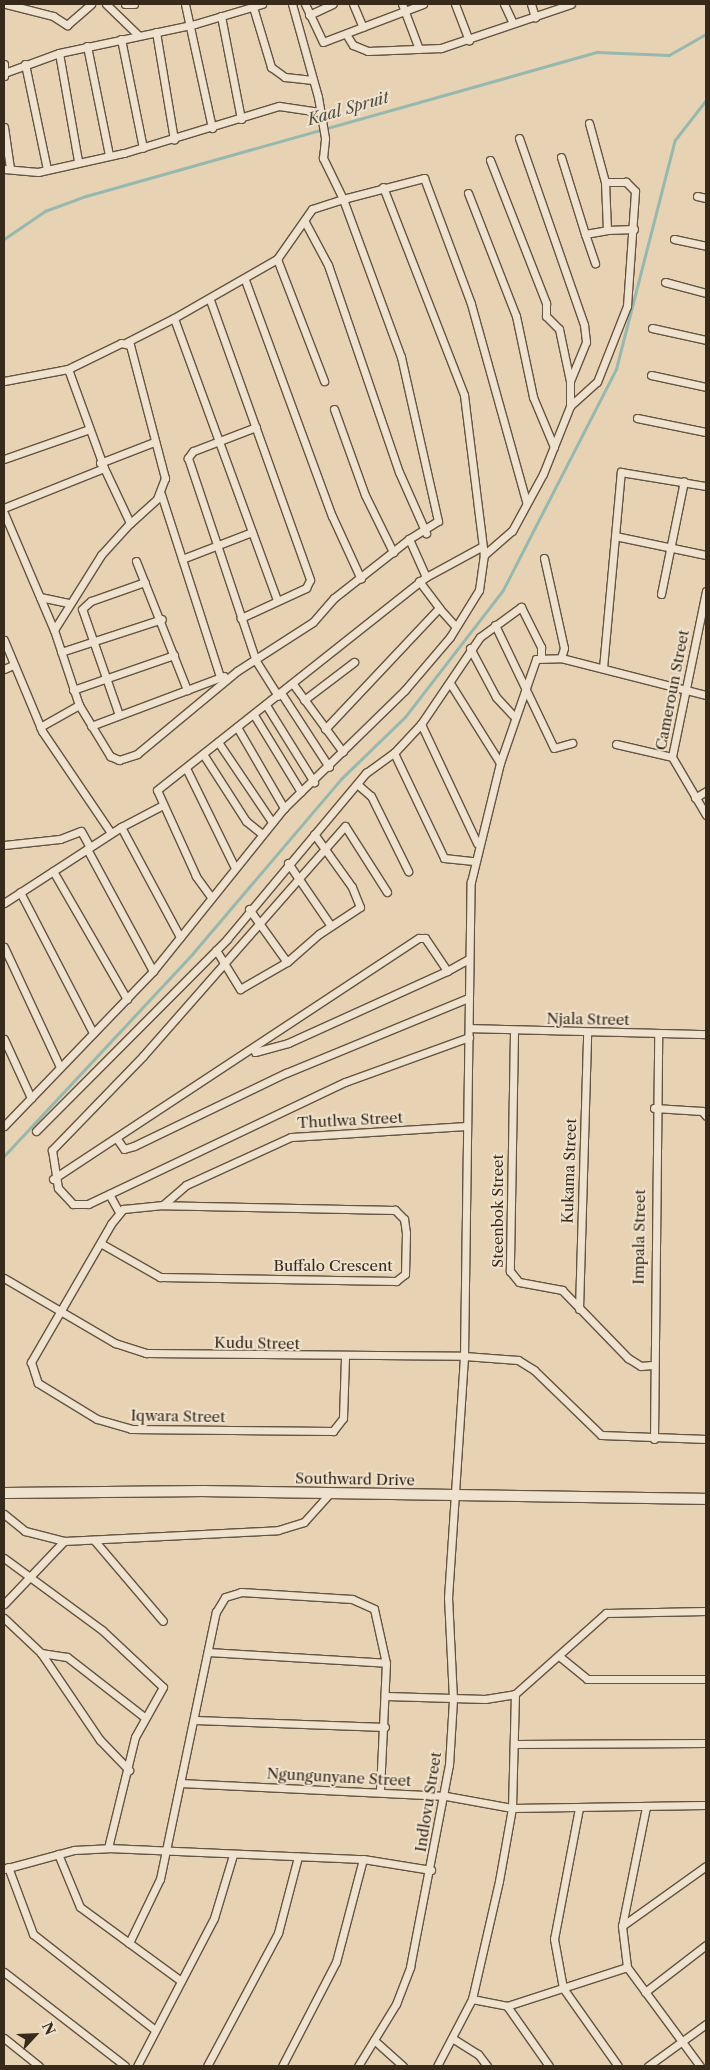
<!DOCTYPE html>
<style>
body{margin:0}
#map{position:relative;width:710px;height:2070px;overflow:hidden;background:#e7d3b3;font-family:"Libre Caslon Text",serif}
div>[style]{position:absolute}
[style*='--x']{left:calc(var(--x)*1px);top:calc(var(--y)*1px);width:calc(var(--w)*1px);rotate:calc(var(--a)*1deg)}
.stream>*{height:2.5px;margin:-1.25px;padding:0 1.25px;transform-origin:1.25px;border-radius:1.25px;background:#97b8ae}
.roads{filter:drop-shadow(1px 0 #645440) drop-shadow(-1px 0 #645440) drop-shadow(0 1px #645440) drop-shadow(0 -1px #645440)}
.street>*{height:7px;margin:-3.5px;padding:0 3.5px;transform-origin:3.5px;border-radius:3.5px;background:#efe2ce}
.secondary>*{height:10px;margin:-5px;padding:0 5px;transform-origin:5px;border-radius:5px;background:#efe2ce}
span{translate:-50% -50%;white-space:nowrap;text-align:center;line-height:1.15;-webkit-text-stroke:4px #efe2ce;paint-order:stroke}
.street-label{font-size:15px;color:#382a1a}
.water-label{font-size:16px;color:#504e3f;font-style:italic}
.frame{position:absolute;inset:0;border:5px solid #382a1a;pointer-events:none}
.north{position:absolute;left:10px;top:2010px;width:50px;height:50px;-webkit-text-stroke:4px #efe2ce;paint-order:stroke;rotate:65deg;font-size:14px;font-weight:700;line-height:20px;text-align:center;color:#382a1a}
.north::after{content:'';display:block;margin:auto;width:18px;height:22px;background:#382a1a;clip-path:polygon(50% 0,100% 100%,50% 72%,0 100%)}
</style>
<div id="map">
<div class="stream">
<div style="--x:4;--y:239;--w:50;--a:-34.3"></div>
<div style="--x:45;--y:211;--w:44;--a:-20.1"></div>
<div style="--x:86;--y:196;--w:531;--a:-15.74"></div>
<div style="--x:597;--y:52;--w:72;--a:2.4"></div>
<div style="--x:669;--y:55;--w:43;--a:-29.6"></div>
<div style="--x:4;--y:1156;--w:277;--a:-47"></div>
<div style="--x:193;--y:953;--w:228;--a:-49.6"></div>
<div style="--x:341;--y:779;--w:89;--a:-44.1"></div>
<div style="--x:405;--y:717;--w:160;--a:-52.3"></div>
<div style="--x:503;--y:590;--w:248;--a:-62.9"></div>
<div style="--x:616;--y:369;--w:236;--a:-75.6"></div>
<div style="--x:675;--y:140;--w:51;--a:-52.2"></div>
</div>
<div class="roads">
<div class="street">
<div style="--x:6;--y:4;--w:49;--a:14.3"></div>
<div style="--x:53;--y:16;--w:17;--a:33"></div>
<div style="--x:67;--y:25;--w:32;--a:-41"></div>
<div style="--x:106;--y:4;--w:45;--a:44.1"></div>
<div style="--x:125;--y:4;--w:9;--a:0"></div>
<div style="--x:185;--y:4;--w:127;--a:77.7"></div>
<div style="--x:305;--y:4;--w:42;--a:64.7"></div>
<div style="--x:323;--y:42;--w:107;--a:-20.8"></div>
<div style="--x:353;--y:4;--w:25;--a:67"></div>
<div style="--x:402;--y:4;--w:48;--a:69.3"></div>
<div style="--x:455;--y:4;--w:39;--a:69"></div>
<div style="--x:504;--y:4;--w:21;--a:65"></div>
<div style="--x:531;--y:4;--w:14;--a:73"></div>
<div style="--x:253;--y:7;--w:63;--a:73.3"></div>
<div style="--x:271;--y:67;--w:17;--a:36"></div>
<div style="--x:285;--y:77;--w:28;--a:6"></div>
<div style="--x:309;--y:15;--w:26;--a:-25"></div>
<div style="--x:221;--y:16;--w:105;--a:79"></div>
<div style="--x:156;--y:32;--w:109;--a:80.5"></div>
<div style="--x:346;--y:34;--w:13;--a:58"></div>
<div style="--x:353;--y:45;--w:16;--a:22"></div>
<div style="--x:368;--y:51;--w:73;--a:-2.4"></div>
<div style="--x:441;--y:48;--w:137;--a:-18.7"></div>
<div style="--x:121;--y:39;--w:111;--a:78.6"></div>
<div style="--x:87;--y:46;--w:111;--a:78.6"></div>
<div style="--x:59;--y:53;--w:110;--a:80"></div>
<div style="--x:4;--y:64;--w:12;--a:90"></div>
<div style="--x:25;--y:64;--w:107;--a:78.2"></div>
<div style="--x:7;--y:72;--w:55;--a:-20.1"></div>
<div style="--x:59;--y:53;--w:139;--a:-12"></div>
<div style="--x:195;--y:24;--w:70;--a:-16.6"></div>
<div style="--x:4;--y:127;--w:41;--a:81.7"></div>
<div style="--x:519;--y:138;--w:198;--a:70.8"></div>
<div style="--x:584;--y:325;--w:17;--a:83"></div>
<div style="--x:586;--y:342;--w:42;--a:112.3"></div>
<div style="--x:561;--y:157;--w:81;--a:72.7"></div>
<div style="--x:585;--y:234;--w:22;--a:-10"></div>
<div style="--x:490;--y:160;--w:154;--a:68.6"></div>
<div style="--x:546;--y:303;--w:13;--a:90"></div>
<div style="--x:546;--y:316;--w:18;--a:45"></div>
<div style="--x:559;--y:329;--w:53;--a:78.1"></div>
<div style="--x:570;--y:381;--w:25;--a:90"></div>
<div style="--x:4;--y:169;--w:34;--a:5"></div>
<div style="--x:38;--y:172;--w:88;--a:-12.5"></div>
<div style="--x:124;--y:153;--w:162;--a:-16.9"></div>
<div style="--x:279;--y:106;--w:41;--a:8.3"></div>
<div style="--x:605;--y:182;--w:48;--a:87.6"></div>
<div style="--x:607;--y:230;--w:27;--a:-2"></div>
<div style="--x:383;--y:187;--w:223;--a:68.7"></div>
<div style="--x:464;--y:395;--w:161;--a:82.9"></div>
<div style="--x:468;--y:193;--w:132;--a:68.7"></div>
<div style="--x:516;--y:316;--w:83;--a:78.1"></div>
<div style="--x:533;--y:397;--w:54;--a:67.2"></div>
<div style="--x:697;--y:196;--w:9;--a:13"></div>
<div style="--x:305;--y:222;--w:49;--a:61.9"></div>
<div style="--x:328;--y:265;--w:219;--a:71.1"></div>
<div style="--x:399;--y:472;--w:67;--a:66.1"></div>
<div style="--x:585;--y:234;--w:31;--a:71"></div>
<div style="--x:674;--y:239;--w:33;--a:12"></div>
<div style="--x:277;--y:259;--w:131;--a:68.9"></div>
<div style="--x:245;--y:280;--w:252;--a:69.8"></div>
<div style="--x:332;--y:516;--w:69;--a:65.3"></div>
<div style="--x:665;--y:282;--w:42;--a:15"></div>
<div style="--x:210;--y:300;--w:297;--a:70.3"></div>
<div style="--x:310;--y:580;--w:9;--a:117"></div>
<div style="--x:306;--y:588;--w:72;--a:155.2"></div>
<div style="--x:652;--y:328;--w:55;--a:12.5"></div>
<div style="--x:127;--y:342;--w:53;--a:-27.1"></div>
<div style="--x:68;--y:369;--w:59;--a:-26.1"></div>
<div style="--x:121;--y:343;--w:9;--a:13"></div>
<div style="--x:130;--y:345;--w:138;--a:75.3"></div>
<div style="--x:165;--y:478;--w:22;--a:111"></div>
<div style="--x:157;--y:499;--w:36;--a:138"></div>
<div style="--x:651;--y:375;--w:56;--a:12.3"></div>
<div style="--x:4;--y:381;--w:65;--a:-10.6"></div>
<div style="--x:68;--y:369;--w:105;--a:70"></div>
<div style="--x:104;--y:468;--w:108;--a:158.2"></div>
<div style="--x:334;--y:409;--w:91;--a:70.2"></div>
<div style="--x:365;--y:495;--w:64;--a:63.8"></div>
<div style="--x:637;--y:418;--w:70;--a:11.5"></div>
<div style="--x:256;--y:427;--w:67;--a:159.1"></div>
<div style="--x:193;--y:451;--w:9;--a:126"></div>
<div style="--x:188;--y:458;--w:214;--a:71.5"></div>
<div style="--x:256;--y:661;--w:41;--a:57.8"></div>
<div style="--x:4;--y:459;--w:88;--a:-19.3"></div>
<div style="--x:100;--y:463;--w:58;--a:-21.3"></div>
<div style="--x:161;--y:494;--w:192;--a:72.1"></div>
<div style="--x:4;--y:513;--w:127;--a:66.9"></div>
<div style="--x:54;--y:630;--w:79;--a:71.6"></div>
<div style="--x:79;--y:705;--w:60;--a:58.7"></div>
<div style="--x:110;--y:756;--w:10;--a:24"></div>
<div style="--x:119;--y:760;--w:19;--a:-18"></div>
<div style="--x:137;--y:754;--w:130;--a:-39.7"></div>
<div style="--x:237;--y:671;--w:90;--a:-32.8"></div>
<div style="--x:313;--y:622;--w:32;--a:-49"></div>
<div style="--x:334;--y:598;--w:95;--a:-38.2"></div>
<div style="--x:615;--y:536;--w:93;--a:11.8"></div>
<div style="--x:544;--y:558;--w:92;--a:77.5"></div>
<div style="--x:564;--y:648;--w:10;--a:107"></div>
<div style="--x:182;--y:559;--w:75;--a:-21.1"></div>
<div style="--x:136;--y:561;--w:139;--a:68.4"></div>
<div style="--x:426;--y:577;--w:63;--a:-28.6"></div>
<div style="--x:419;--y:581;--w:34;--a:53"></div>
<div style="--x:706;--y:591;--w:169;--a:101.6"></div>
<div style="--x:672;--y:757;--w:67;--a:59.6"></div>
<div style="--x:661;--y:594;--w:115;--a:-78.5"></div>
<div style="--x:40;--y:597;--w:29;--a:12"></div>
<div style="--x:277;--y:600;--w:300;--a:-110.1"></div>
<div style="--x:174;--y:318;--w:119;--a:-29.8"></div>
<div style="--x:277;--y:259;--w:61;--a:-55"></div>
<div style="--x:312;--y:209;--w:33;--a:-18"></div>
<div style="--x:343;--y:199;--w:46;--a:-116"></div>
<div style="--x:323;--y:158;--w:20;--a:-84"></div>
<div style="--x:325;--y:138;--w:42;--a:-99.7"></div>
<div style="--x:318;--y:97;--w:97;--a:-105.6"></div>
<div style="--x:495;--y:625;--w:136;--a:64.4"></div>
<div style="--x:554;--y:748;--w:19;--a:-16"></div>
<div style="--x:54;--y:630;--w:89;--a:-57.9"></div>
<div style="--x:101;--y:555;--w:43;--a:-47.8"></div>
<div style="--x:130;--y:523;--w:61;--a:-115.3"></div>
<div style="--x:4;--y:640;--w:99;--a:67.3"></div>
<div style="--x:42;--y:731;--w:123;--a:55.9"></div>
<div style="--x:470;--y:648;--w:55;--a:62"></div>
<div style="--x:496;--y:697;--w:25;--a:47"></div>
<div style="--x:61;--y:652;--w:106;--a:-18.1"></div>
<div style="--x:603;--y:668;--w:197;--a:-84.8"></div>
<div style="--x:621;--y:472;--w:86;--a:9.4"></div>
<div style="--x:4;--y:669;--w:10;--a:-24"></div>
<div style="--x:293;--y:684;--w:84;--a:53.7"></div>
<div style="--x:73;--y:690;--w:107;--a:-19.1"></div>
<div style="--x:281;--y:693;--w:88;--a:57"></div>
<div style="--x:304;--y:700;--w:63;--a:-37.2"></div>
<div style="--x:266;--y:705;--w:91;--a:58.1"></div>
<div style="--x:119;--y:715;--w:112;--a:-109.2"></div>
<div style="--x:82;--y:609;--w:12;--a:-42"></div>
<div style="--x:91;--y:601;--w:57;--a:-19.4"></div>
<div style="--x:254;--y:715;--w:90;--a:58.6"></div>
<div style="--x:421;--y:724;--w:132;--a:64.8"></div>
<div style="--x:91;--y:726;--w:142;--a:-20.6"></div>
<div style="--x:40;--y:727;--w:45;--a:-29.4"></div>
<div style="--x:237;--y:727;--w:94;--a:59.9"></div>
<div style="--x:325;--y:729;--w:166;--a:-46.7"></div>
<div style="--x:439;--y:608;--w:25;--a:48"></div>
<div style="--x:218;--y:742;--w:97;--a:56"></div>
<div style="--x:616;--y:744;--w:57;--a:13.1"></div>
<div style="--x:394;--y:753;--w:116;--a:64.5"></div>
<div style="--x:444;--y:858;--w:30;--a:6"></div>
<div style="--x:203;--y:754;--w:80;--a:57.3"></div>
<div style="--x:246;--y:821;--w:21;--a:39"></div>
<div style="--x:500;--y:763;--w:110;--a:-70.9"></div>
<div style="--x:536;--y:659;--w:25;--a:-2"></div>
<div style="--x:561;--y:658;--w:150;--a:14.3"></div>
<div style="--x:186;--y:768;--w:109;--a:63.9"></div>
<div style="--x:357;--y:784;--w:18;--a:41"></div>
<div style="--x:371;--y:796;--w:84;--a:63.7"></div>
<div style="--x:695;--y:798;--w:13;--a:-32"></div>
<div style="--x:121;--y:827;--w:45;--a:-27.7"></div>
<div style="--x:4;--y:845;--w:56;--a:-6.1"></div>
<div style="--x:60;--y:839;--w:22;--a:-21"></div>
<div style="--x:81;--y:831;--w:18;--a:61"></div>
<div style="--x:87;--y:849;--w:139;--a:61.6"></div>
<div style="--x:288;--y:863;--w:76;--a:55.7"></div>
<div style="--x:53;--y:871;--w:148;--a:60"></div>
<div style="--x:20;--y:892;--w:159;--a:62.6"></div>
<div style="--x:387;--y:892;--w:78;--a:-122.5"></div>
<div style="--x:345;--y:826;--w:306;--a:131.3"></div>
<div style="--x:143;--y:1056;--w:131;--a:134.1"></div>
<div style="--x:52;--y:1150;--w:38;--a:81"></div>
<div style="--x:58;--y:1188;--w:22;--a:47"></div>
<div style="--x:73;--y:1204;--w:15;--a:0"></div>
<div style="--x:88;--y:1204;--w:284;--a:-25.4"></div>
<div style="--x:345;--y:1082;--w:132;--a:-19.9"></div>
<div style="--x:211;--y:897;--w:26;--a:-126"></div>
<div style="--x:196;--y:876;--w:94;--a:-114.4"></div>
<div style="--x:157;--y:790;--w:343;--a:-38.4"></div>
<div style="--x:426;--y:577;--w:42;--a:-114.1"></div>
<div style="--x:409;--y:539;--w:34;--a:-32"></div>
<div style="--x:438;--y:521;--w:168;--a:-102.7"></div>
<div style="--x:401;--y:357;--w:168;--a:-110.2"></div>
<div style="--x:343;--y:199;--w:84;--a:-14.5"></div>
<div style="--x:424;--y:178;--w:134;--a:69.5"></div>
<div style="--x:471;--y:304;--w:205;--a:74.4"></div>
<div style="--x:4;--y:903;--w:140;--a:-33"></div>
<div style="--x:121;--y:827;--w:125;--a:61.8"></div>
<div style="--x:249;--y:909;--w:65;--a:54.4"></div>
<div style="--x:287;--y:962;--w:43;--a:-41.2"></div>
<div style="--x:319;--y:934;--w:49;--a:-33.4"></div>
<div style="--x:360;--y:907;--w:22;--a:-112"></div>
<div style="--x:352;--y:887;--w:65;--a:-125.6"></div>
<div style="--x:4;--y:947;--w:132;--a:65"></div>
<div style="--x:216;--y:950;--w:46;--a:58.4"></div>
<div style="--x:240;--y:989;--w:54;--a:-29.9"></div>
<div style="--x:469;--y:1028;--w:237;--a:1.5"></div>
<div style="--x:514;--y:1032;--w:239;--a:91"></div>
<div style="--x:510;--y:1271;--w:14;--a:51"></div>
<div style="--x:519;--y:1282;--w:44;--a:10.5"></div>
<div style="--x:562;--y:1290;--w:95;--a:45.9"></div>
<div style="--x:628;--y:1358;--w:15;--a:32"></div>
<div style="--x:641;--y:1366;--w:11;--a:-5"></div>
<div style="--x:4;--y:1039;--w:65;--a:65.4"></div>
<div style="--x:255;--y:1052;--w:34;--a:-15"></div>
<div style="--x:288;--y:1043;--w:175;--a:-24.4"></div>
<div style="--x:654;--y:1108;--w:48;--a:3.6"></div>
<div style="--x:702;--y:1111;--w:6;--a:51"></div>
<div style="--x:4;--y:1126;--w:215;--a:-46.1"></div>
<div style="--x:153;--y:971;--w:209;--a:-51.2"></div>
<div style="--x:284;--y:808;--w:168;--a:-44.3"></div>
<div style="--x:404;--y:691;--w:71;--a:-49.6"></div>
<div style="--x:450;--y:637;--w:55;--a:-58.3"></div>
<div style="--x:479;--y:590;--w:35;--a:-82"></div>
<div style="--x:484;--y:555;--w:37;--a:-41"></div>
<div style="--x:512;--y:531;--w:65;--a:-61.5"></div>
<div style="--x:543;--y:474;--w:73;--a:-68.3"></div>
<div style="--x:570;--y:406;--w:36;--a:-42"></div>
<div style="--x:597;--y:382;--w:82;--a:-68.5"></div>
<div style="--x:627;--y:306;--w:115;--a:-86"></div>
<div style="--x:635;--y:191;--w:13;--a:-135"></div>
<div style="--x:626;--y:182;--w:21;--a:180"></div>
<div style="--x:605;--y:182;--w:61;--a:-105.2"></div>
<div style="--x:36;--y:1131;--w:271;--a:-45.1"></div>
<div style="--x:227;--y:939;--w:217;--a:-50.1"></div>
<div style="--x:366;--y:773;--w:34;--a:-36"></div>
<div style="--x:394;--y:753;--w:40;--a:-47"></div>
<div style="--x:421;--y:724;--w:105;--a:-55.9"></div>
<div style="--x:480;--y:637;--w:51;--a:-36.2"></div>
<div style="--x:521;--y:607;--w:45;--a:63.4"></div>
<div style="--x:541;--y:647;--w:10;--a:90"></div>
<div style="--x:117;--y:1139;--w:12;--a:55"></div>
<div style="--x:124;--y:1149;--w:10;--a:-17"></div>
<div style="--x:134;--y:1146;--w:169;--a:-25.7"></div>
<div style="--x:286;--y:1073;--w:197;--a:-22.4"></div>
<div style="--x:53;--y:1179;--w:438;--a:-33.4"></div>
<div style="--x:419;--y:938;--w:6;--a:0"></div>
<div style="--x:425;--y:938;--w:40;--a:56"></div>
<div style="--x:447;--y:971;--w:25;--a:-29"></div>
<div style="--x:109;--y:1194;--w:21;--a:61"></div>
<div style="--x:163;--y:1205;--w:30;--a:-41"></div>
<div style="--x:186;--y:1185;--w:115;--a:-24.6"></div>
<div style="--x:291;--y:1137;--w:176;--a:-3.6"></div>
<div style="--x:102;--y:1244;--w:67;--a:29.6"></div>
<div style="--x:160;--y:1277;--w:236;--a:1"></div>
<div style="--x:396;--y:1281;--w:11;--a:-38"></div>
<div style="--x:405;--y:1274;--w:41;--a:-88.6"></div>
<div style="--x:406;--y:1233;--w:14;--a:-98"></div>
<div style="--x:404;--y:1219;--w:13;--a:-135"></div>
<div style="--x:395;--y:1210;--w:232;--a:-178.8"></div>
<div style="--x:163;--y:1205;--w:40;--a:174.3"></div>
<div style="--x:123;--y:1209;--w:19;--a:129"></div>
<div style="--x:111;--y:1224;--w:160;--a:120.1"></div>
<div style="--x:31;--y:1362;--w:22;--a:72"></div>
<div style="--x:38;--y:1383;--w:69;--a:31.4"></div>
<div style="--x:97;--y:1419;--w:35;--a:16"></div>
<div style="--x:131;--y:1429;--w:202;--a:0.6"></div>
<div style="--x:333;--y:1431;--w:16;--a:-52"></div>
<div style="--x:343;--y:1418;--w:60;--a:-88.1"></div>
<div style="--x:4;--y:1278;--w:129;--a:30.4"></div>
<div style="--x:115;--y:1343;--w:33;--a:18"></div>
<div style="--x:146;--y:1353;--w:318;--a:0.5"></div>
<div style="--x:464;--y:1356;--w:54;--a:4.2"></div>
<div style="--x:518;--y:1360;--w:19;--a:32"></div>
<div style="--x:534;--y:1370;--w:93;--a:44.1"></div>
<div style="--x:601;--y:1435;--w:105;--a:2.2"></div>
<div style="--x:579;--y:1309;--w:276;--a:-88.3"></div>
<div style="--x:654;--y:1439;--w:405;--a:-89.4"></div>
<div style="--x:4;--y:1514;--w:27;--a:39"></div>
<div style="--x:25;--y:1531;--w:40;--a:14.4"></div>
<div style="--x:64;--y:1541;--w:214;--a:-2.9"></div>
<div style="--x:278;--y:1530;--w:27;--a:-17"></div>
<div style="--x:304;--y:1522;--w:39;--a:-48"></div>
<div style="--x:94;--y:1540;--w:106;--a:49.6"></div>
<div style="--x:4;--y:1558;--w:122;--a:36.3"></div>
<div style="--x:102;--y:1630;--w:83;--a:43.1"></div>
<div style="--x:163;--y:1687;--w:57;--a:119.2"></div>
<div style="--x:135;--y:1737;--w:114;--a:103.7"></div>
<div style="--x:4;--y:1604;--w:87;--a:-46.4"></div>
<div style="--x:4;--y:1618;--w:51;--a:43.4"></div>
<div style="--x:41;--y:1653;--w:105;--a:55.9"></div>
<div style="--x:100;--y:1740;--w:42;--a:46"></div>
<div style="--x:208;--y:1652;--w:178;--a:3.5"></div>
<div style="--x:41;--y:1653;--w:26;--a:9"></div>
<div style="--x:67;--y:1657;--w:98;--a:37.9"></div>
<div style="--x:559;--y:1656;--w:36;--a:39"></div>
<div style="--x:587;--y:1679;--w:119;--a:0"></div>
<div style="--x:386;--y:1696;--w:99;--a:1.7"></div>
<div style="--x:485;--y:1699;--w:30;--a:-9"></div>
<div style="--x:515;--y:1694;--w:122;--a:-41.7"></div>
<div style="--x:606;--y:1613;--w:100;--a:-1.1"></div>
<div style="--x:195;--y:1720;--w:190;--a:2.1"></div>
<div style="--x:515;--y:1744;--w:191;--a:-0.3"></div>
<div style="--x:180;--y:1783;--w:266;--a:2.8"></div>
<div style="--x:446;--y:1796;--w:67;--a:10.3"></div>
<div style="--x:512;--y:1808;--w:194;--a:-0.9"></div>
<div style="--x:646;--y:1807;--w:121;--a:101.4"></div>
<div style="--x:622;--y:1926;--w:41;--a:83"></div>
<div style="--x:627;--y:1967;--w:123;--a:53.6"></div>
<div style="--x:579;--y:1808;--w:133;--a:100.8"></div>
<div style="--x:554;--y:1939;--w:50;--a:79.6"></div>
<div style="--x:563;--y:1988;--w:95;--a:54.8"></div>
<div style="--x:58;--y:1854;--w:57;--a:67.5"></div>
<div style="--x:80;--y:1907;--w:125;--a:36.2"></div>
<div style="--x:8;--y:1867;--w:72;--a:69.5"></div>
<div style="--x:33;--y:1934;--w:155;--a:38.2"></div>
<div style="--x:4;--y:1869;--w:73;--a:-15.2"></div>
<div style="--x:74;--y:1850;--w:34;--a:-3"></div>
<div style="--x:108;--y:1848;--w:255;--a:2.5"></div>
<div style="--x:363;--y:1859;--w:69;--a:9.2"></div>
<div style="--x:622;--y:1926;--w:103;--a:-35.5"></div>
<div style="--x:129;--y:1943;--w:71;--a:-64.2"></div>
<div style="--x:160;--y:1879;--w:273;--a:-78.2"></div>
<div style="--x:216;--y:1612;--w:17;--a:-59"></div>
<div style="--x:225;--y:1597;--w:17;--a:-17"></div>
<div style="--x:241;--y:1592;--w:111;--a:3.6"></div>
<div style="--x:352;--y:1599;--w:24;--a:24"></div>
<div style="--x:374;--y:1609;--w:55;--a:77.5"></div>
<div style="--x:386;--y:1663;--w:129;--a:92.7"></div>
<div style="--x:4;--y:1972;--w:153;--a:37.8"></div>
<div style="--x:645;--y:1992;--w:77;--a:-37.6"></div>
<div style="--x:472;--y:1999;--w:36;--a:11"></div>
<div style="--x:507;--y:2006;--w:126;--a:-18"></div>
<div style="--x:507;--y:2006;--w:73;--a:55"></div>
<div style="--x:4;--y:2038;--w:45;--a:38.7"></div>
<div style="--x:452;--y:2038;--w:31;--a:32"></div>
<div style="--x:478;--y:2054;--w:15;--a:53"></div>
<div style="--x:374;--y:2040;--w:39;--a:42"></div>
<div style="--x:137;--y:2066;--w:167;--a:-62.5"></div>
<div style="--x:214;--y:1918;--w:66;--a:-73.2"></div>
<div style="--x:207;--y:2066;--w:151;--a:-61.9"></div>
<div style="--x:278;--y:1933;--w:79;--a:-75.3"></div>
<div style="--x:282;--y:2066;--w:117;--a:-62.6"></div>
<div style="--x:336;--y:1962;--w:106;--a:-75.3"></div>
<div style="--x:358;--y:2066;--w:73;--a:-58.5"></div>
<div style="--x:396;--y:2004;--w:40;--a:-69"></div>
<div style="--x:410;--y:1967;--w:206;--a:-79.1"></div>
<div style="--x:449;--y:1765;--w:66;--a:-86.5"></div>
<div style="--x:453;--y:1699;--w:101;--a:-92.8"></div>
<div style="--x:448;--y:1598;--w:243;--a:-86.2"></div>
<div style="--x:464;--y:1356;--w:474;--a:-89.2"></div>
<div style="--x:471;--y:882;--w:122;--a:-76.3"></div>
<div style="--x:500;--y:763;--w:94;--a:-122"></div>
<div style="--x:437;--y:2066;--w:76;--a:-62.4"></div>
<div style="--x:472;--y:1999;--w:121;--a:-77.1"></div>
<div style="--x:499;--y:1881;--w:74;--a:-79.9"></div>
<div style="--x:512;--y:1808;--w:114;--a:-88.5"></div>
<div style="--x:648;--y:2066;--w:72;--a:-35.9"></div>
</div>
<div class="secondary">
<div style="--x:4;--y:1493;--w:201;--a:-0.6"></div>
<div style="--x:205;--y:1491;--w:501;--a:0.91"></div>
</div>
</div>
<div class="street-label">
<span style="left:672px;top:690px;rotate:-79deg">Cameroun Street</span>
<span style="left:588px;top:1019px;rotate:1deg">Njala Street</span>
<span style="left:350px;top:1120px;rotate:-3deg">Thutlwa Street</span>
<span style="left:569px;top:1171px;rotate:-88deg">Kukama Street</span>
<span style="left:498px;top:1211px;rotate:-90deg">Steenbok Street</span>
<span style="left:639px;top:1237px;rotate:-89deg">Impala Street</span>
<span style="left:333px;top:1266px">Buffalo Crescent</span>
<span style="left:257px;top:1343px;rotate:1deg">Kudu Street</span>
<span style="left:178px;top:1416px;rotate:1deg">Iqwara Street</span>
<span style="left:355px;top:1479px;rotate:1deg">Southward Drive</span>
<span style="left:339px;top:1777px;rotate:3deg">Ngungunyane Street</span>
<span style="left:428px;top:1802px;rotate:-81deg">Indlovu Street</span>
</div>
<div class="water-label">
<span style="left:348px;top:108px;rotate:-16deg">Kaal Spruit</span>
</div>
<div class="frame"></div>
<div class="north">N</div>
</div>
